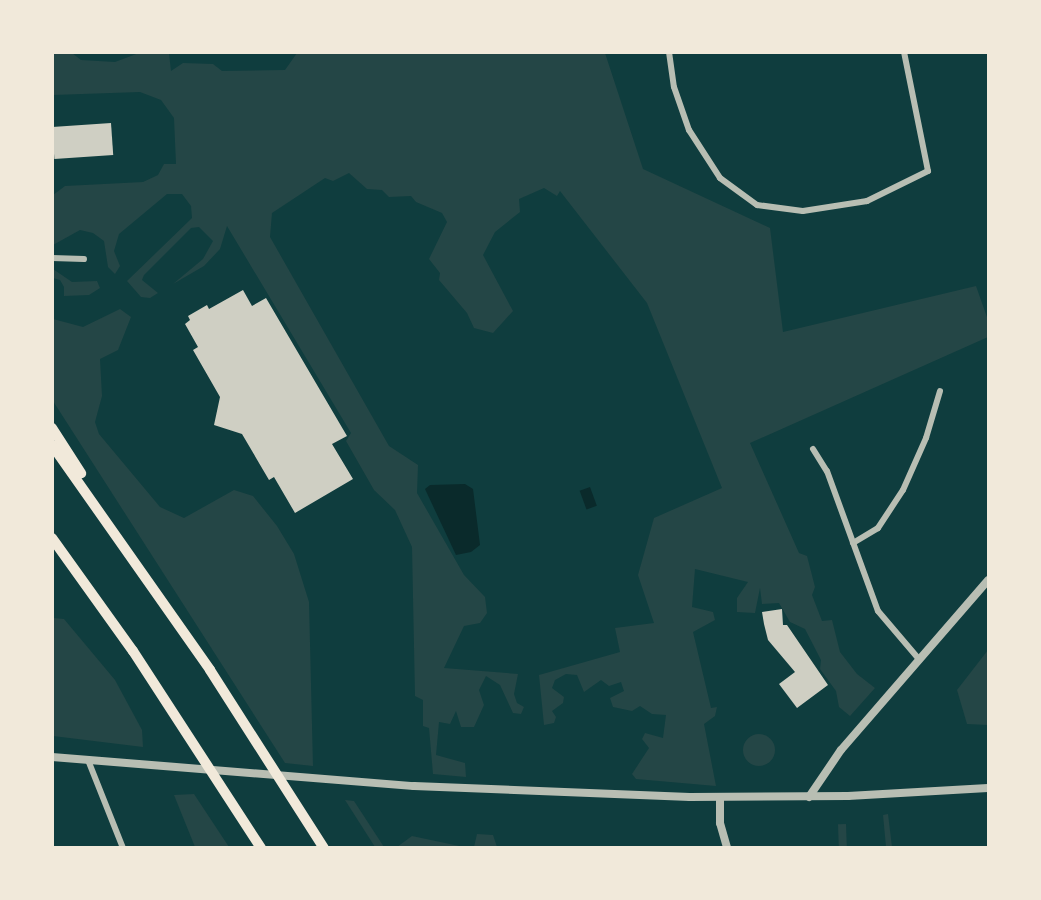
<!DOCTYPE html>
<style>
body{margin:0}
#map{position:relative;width:1041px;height:900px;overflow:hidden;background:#0f3d3e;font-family:"Titillium Web",sans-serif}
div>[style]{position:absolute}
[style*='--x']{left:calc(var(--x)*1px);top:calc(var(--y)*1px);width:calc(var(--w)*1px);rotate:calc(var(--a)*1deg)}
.green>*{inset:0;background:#244646;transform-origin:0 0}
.round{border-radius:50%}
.water>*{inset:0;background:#0a2a2b;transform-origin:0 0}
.building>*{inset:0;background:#cfcfc3;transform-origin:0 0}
.minor>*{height:6px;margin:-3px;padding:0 3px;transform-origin:3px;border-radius:3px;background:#b8beb3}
.tertiary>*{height:8px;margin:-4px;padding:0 4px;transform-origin:4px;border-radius:4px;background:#b8beb3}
.motorway>*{height:10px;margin:-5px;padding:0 5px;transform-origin:5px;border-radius:5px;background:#f1e9da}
span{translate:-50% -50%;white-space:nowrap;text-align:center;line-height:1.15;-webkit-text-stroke:4.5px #f1e9da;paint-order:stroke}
.frame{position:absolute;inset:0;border:54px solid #f1e9da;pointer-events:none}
</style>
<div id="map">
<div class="green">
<div style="clip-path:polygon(297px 53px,605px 53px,643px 169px,770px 228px,783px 332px,976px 286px,988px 320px,988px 337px,750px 443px,799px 553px,807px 556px,815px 587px,812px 595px,822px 621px,832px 620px,840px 652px,857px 674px,875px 688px,850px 716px,839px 707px,836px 691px,820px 669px,821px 660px,805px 629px,790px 622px,779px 603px,762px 604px,760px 588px,755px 613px,737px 612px,737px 598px,748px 582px,695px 569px,692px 607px,713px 612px,715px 620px,693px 632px,711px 708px,717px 707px,715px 716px,704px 724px,716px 786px,636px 779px,632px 774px,649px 748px,642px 739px,645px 733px,663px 738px,666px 715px,652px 714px,640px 706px,632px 711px,613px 707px,610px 698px,624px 691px,621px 682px,609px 686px,601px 680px,584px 692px,577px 675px,566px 674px,555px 680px,552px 688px,564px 697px,563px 703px,552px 711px,556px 717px,554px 723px,544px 725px,539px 675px,620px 652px,615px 628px,654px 623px,638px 575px,654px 518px,722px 488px,647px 303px,560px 191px,557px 196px,544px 188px,519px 199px,520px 212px,495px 232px,483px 255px,513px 311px,493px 333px,474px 328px,467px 313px,439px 280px,440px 273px,429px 259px,447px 222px,442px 213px,416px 202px,411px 196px,389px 197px,382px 190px,367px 189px,349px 173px,333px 181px,325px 178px,272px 213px,270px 237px,389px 446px,418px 465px,417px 493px,464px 575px,485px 597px,487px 613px,480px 623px,464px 626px,444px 668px,518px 674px,514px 694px,517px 703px,524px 707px,521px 714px,513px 713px,500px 685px,486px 676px,479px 690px,484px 705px,474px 727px,461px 727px,456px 711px,450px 724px,439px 722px,436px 755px,465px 763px,466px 777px,433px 774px,429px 728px,423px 726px,423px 700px,415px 696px,412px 547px,395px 510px,374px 490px,346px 441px,351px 433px,227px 226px,220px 249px,204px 266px,173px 284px,203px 259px,213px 241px,199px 227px,191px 228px,144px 275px,142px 280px,158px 293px,150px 298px,141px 297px,127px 281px,192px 218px,191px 206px,182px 194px,167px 194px,119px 234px,114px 251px,120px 266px,115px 274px,108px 267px,104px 241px,93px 233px,80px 230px,53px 245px,53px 195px,65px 186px,143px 182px,158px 175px,164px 164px,176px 164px,174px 118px,161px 100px,140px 92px,53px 95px,53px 53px,72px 53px,81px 60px,115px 62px,139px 53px,169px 53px,171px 71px,183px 63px,213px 64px,222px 71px,285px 70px)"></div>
<div style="clip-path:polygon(53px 269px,72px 282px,97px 281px,100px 288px,89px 295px,64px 296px,64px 287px,60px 280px,53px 278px)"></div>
<div style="clip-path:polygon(120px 309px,131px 317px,118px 350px,100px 359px,102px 396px,95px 422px,99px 434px,160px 507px,184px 518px,234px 490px,253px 496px,277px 526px,294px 554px,309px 602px,313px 766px,285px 763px,53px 401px,53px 319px,83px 327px)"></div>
<div style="clip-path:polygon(53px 618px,64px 619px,115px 680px,142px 730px,143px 747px,53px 736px)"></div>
<div style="clip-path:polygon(988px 650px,988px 725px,967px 724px,957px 690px)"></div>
<div class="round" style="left:743px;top:734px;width:32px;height:32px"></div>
<div style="clip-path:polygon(194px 794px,229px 847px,195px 847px,174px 795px)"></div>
<div style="clip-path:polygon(345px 800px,354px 801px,384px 847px,375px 847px)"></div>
<div style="clip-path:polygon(888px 814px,892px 847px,886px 847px,883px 815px)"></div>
<div style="left:846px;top:824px;width:23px;height:8px;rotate:88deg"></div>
<div style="clip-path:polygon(477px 834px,493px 835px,497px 847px,474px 847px)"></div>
<div style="clip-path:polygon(412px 836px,464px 847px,397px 847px)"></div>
</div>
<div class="water">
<div style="clip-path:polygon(465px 484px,473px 489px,480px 545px,471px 552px,456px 555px,425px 489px,430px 485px)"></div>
<div style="left:590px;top:487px;width:20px;height:11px;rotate:70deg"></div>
</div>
<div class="building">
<div style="left:111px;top:123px;width:32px;height:59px;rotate:86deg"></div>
<div style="clip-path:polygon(243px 290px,252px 306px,266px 298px,347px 436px,332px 444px,353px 479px,295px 513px,274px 477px,269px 480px,242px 434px,214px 425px,220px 397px,193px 350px,198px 347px,185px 324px,190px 320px,188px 316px,207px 305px,209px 309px)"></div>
<div style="clip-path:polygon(782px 609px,783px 625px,787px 625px,828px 685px,797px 708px,779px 684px,795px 672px,768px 640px,764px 624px,762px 612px)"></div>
</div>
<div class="minor">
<div style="--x:669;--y:52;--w:35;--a:82"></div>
<div style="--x:674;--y:87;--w:46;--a:70.8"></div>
<div style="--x:689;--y:130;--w:57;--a:57.1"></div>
<div style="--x:720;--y:178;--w:46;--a:36.1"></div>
<div style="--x:757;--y:205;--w:46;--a:7.4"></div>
<div style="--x:803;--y:211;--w:65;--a:-8.9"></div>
<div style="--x:867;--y:201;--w:68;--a:-26.2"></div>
<div style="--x:928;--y:171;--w:121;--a:-101.4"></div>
<div style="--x:52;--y:258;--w:32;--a:2"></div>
<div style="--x:813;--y:449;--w:26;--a:58"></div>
<div style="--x:827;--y:471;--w:149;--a:70"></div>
<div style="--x:878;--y:611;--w:62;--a:49.6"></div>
<div style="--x:853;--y:543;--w:29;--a:-31"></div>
<div style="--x:878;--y:528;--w:45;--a:-56.7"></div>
<div style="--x:903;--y:490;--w:57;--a:-66.1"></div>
<div style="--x:926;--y:438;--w:49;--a:-73.4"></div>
<div style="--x:88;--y:760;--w:95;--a:68.3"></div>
</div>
<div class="tertiary">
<div style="--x:52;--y:757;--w:363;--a:4.6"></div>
<div style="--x:414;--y:786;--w:276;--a:2.3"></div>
<div style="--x:690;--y:797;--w:158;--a:-0.4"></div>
<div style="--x:848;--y:796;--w:140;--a:-3.3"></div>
<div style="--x:809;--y:797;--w:57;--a:-55.8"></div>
<div style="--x:841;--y:750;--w:225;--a:-49.1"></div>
<div style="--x:720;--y:798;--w:25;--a:90"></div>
<div style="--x:720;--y:823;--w:26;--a:74"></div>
</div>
<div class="motorway">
<div style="--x:52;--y:428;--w:54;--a:57.2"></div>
<div style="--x:52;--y:445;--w:275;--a:54.9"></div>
<div style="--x:210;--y:670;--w:211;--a:57.4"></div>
<div style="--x:52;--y:538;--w:139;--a:54.4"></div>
<div style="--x:133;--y:651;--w:235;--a:57"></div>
</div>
<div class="frame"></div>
</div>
